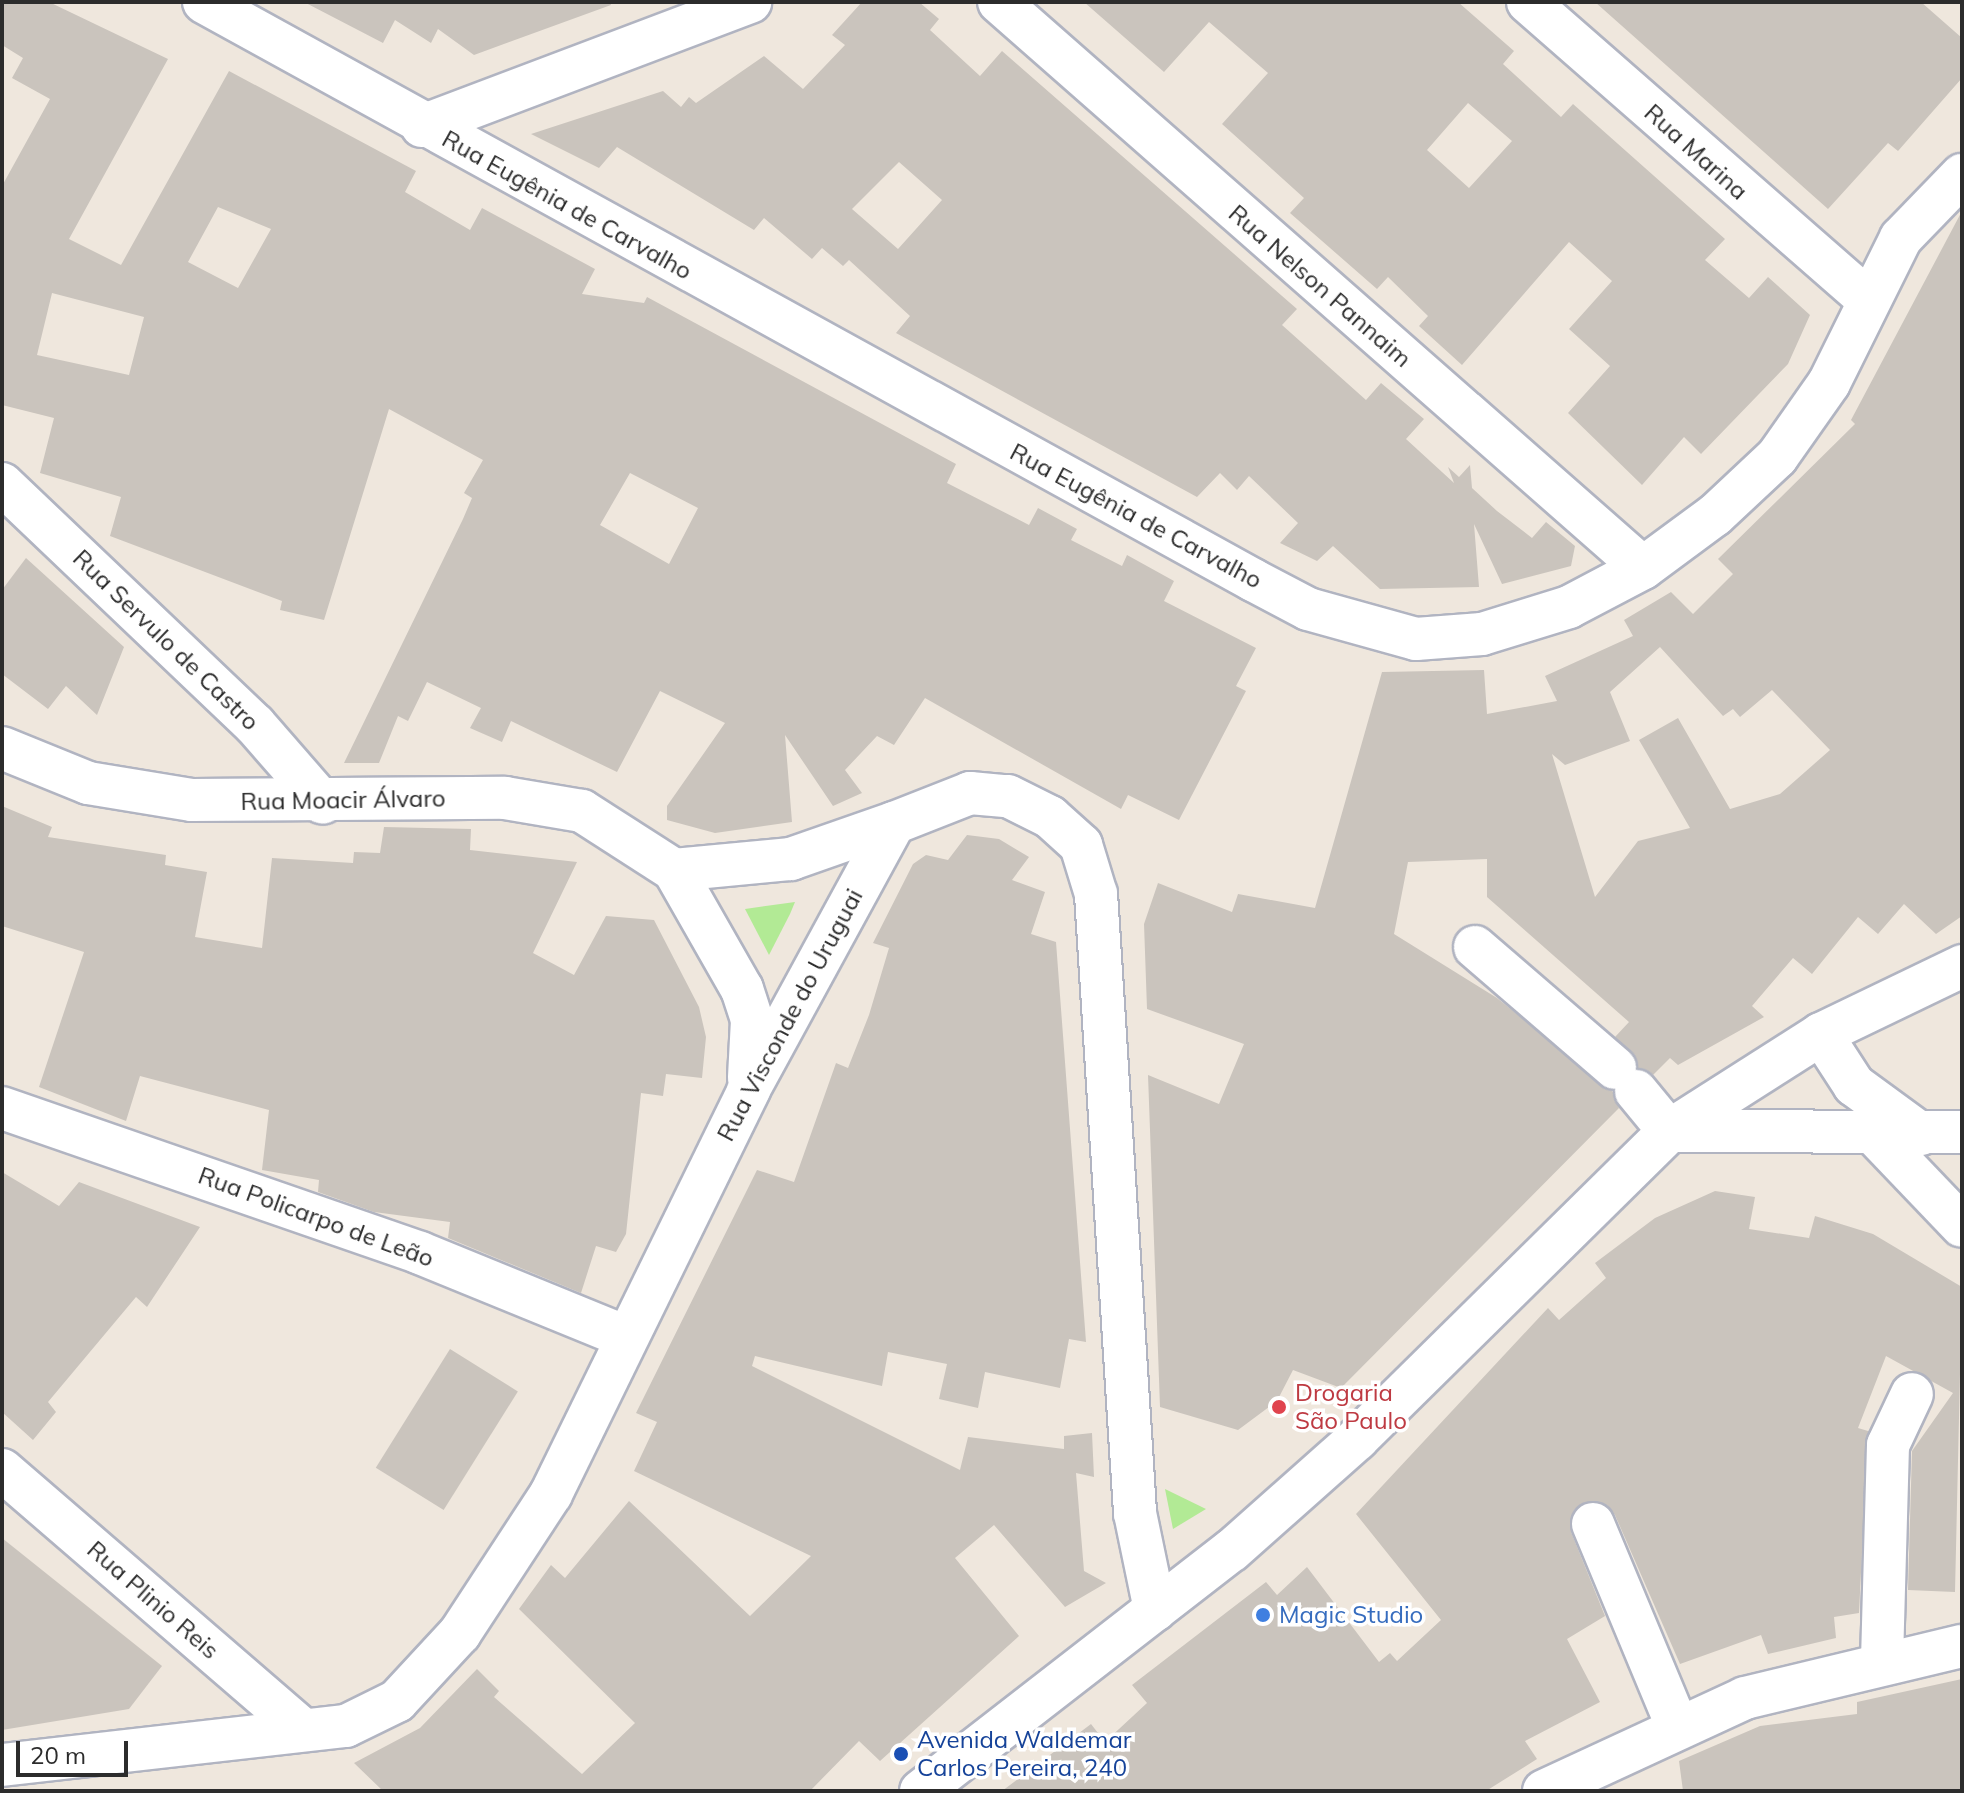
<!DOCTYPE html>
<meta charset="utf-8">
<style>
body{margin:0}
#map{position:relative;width:1964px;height:1793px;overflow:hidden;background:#efe7dd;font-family:Mulish,sans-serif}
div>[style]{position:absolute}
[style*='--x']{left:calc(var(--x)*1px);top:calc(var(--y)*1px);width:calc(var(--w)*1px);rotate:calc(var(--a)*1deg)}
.green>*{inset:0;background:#b2ea95}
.building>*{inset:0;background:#cac4bd;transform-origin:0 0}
.roads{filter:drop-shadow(2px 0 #b1b4c1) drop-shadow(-2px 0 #b1b4c1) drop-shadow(0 2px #b1b4c1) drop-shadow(0 -2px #b1b4c1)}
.minor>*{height:42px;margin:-21px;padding:0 21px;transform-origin:21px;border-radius:21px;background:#fff}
.dots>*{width:22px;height:22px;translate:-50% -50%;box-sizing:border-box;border:4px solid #fff;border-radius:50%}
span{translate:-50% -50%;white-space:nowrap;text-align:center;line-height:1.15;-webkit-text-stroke:7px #fff;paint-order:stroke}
.street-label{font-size:24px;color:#2c2c2c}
.health-label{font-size:24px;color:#be3a42}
.left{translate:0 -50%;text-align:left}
.shop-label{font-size:24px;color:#366cbe}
.transit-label{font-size:24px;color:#164399}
.frame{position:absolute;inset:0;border:4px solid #2c2c2c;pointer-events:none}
.scale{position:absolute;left:16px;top:1741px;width:112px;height:36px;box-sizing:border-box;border:4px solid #2c2c2c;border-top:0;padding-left:10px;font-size:24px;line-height:28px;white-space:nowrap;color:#2c2c2c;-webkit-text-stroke:6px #fff;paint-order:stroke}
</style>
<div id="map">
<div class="green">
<div style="clip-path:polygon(795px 902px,790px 914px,769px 955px,745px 909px)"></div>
<div style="clip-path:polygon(1165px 1489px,1206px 1509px,1173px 1529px)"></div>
</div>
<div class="building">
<div style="clip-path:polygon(evenodd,2px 2px,49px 2px,168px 59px,69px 239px,121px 265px,229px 71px,416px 171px,405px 192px,470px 230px,482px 208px,595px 269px,582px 294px,644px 303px,647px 297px,956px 464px,947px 483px,1029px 525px,1038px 508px,1077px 529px,1071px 540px,1122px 566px,1127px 555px,1174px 581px,1164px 601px,1256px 648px,1236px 686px,1246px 691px,1179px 820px,1128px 795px,1121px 809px,925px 698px,894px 745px,877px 736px,845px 770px,862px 793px,833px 806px,785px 735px,792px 822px,715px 833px,667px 820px,667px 806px,725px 723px,660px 691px,617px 772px,511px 721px,502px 742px,470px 728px,481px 708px,427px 682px,408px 721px,398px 716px,379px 763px,344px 763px,463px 519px,472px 498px,464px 493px,483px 460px,389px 409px,324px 620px,280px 610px,282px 601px,110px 536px,121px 497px,40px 473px,54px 418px,2px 405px,2px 186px,50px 99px,12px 78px,23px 58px,2px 45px,2px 2px,218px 207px,271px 229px,238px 288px,188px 262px,218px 207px,2px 2px,52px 293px,144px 317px,129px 375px,37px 355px,52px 293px,2px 2px,630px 473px,698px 508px,669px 564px,600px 525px,630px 473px)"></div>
<div style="clip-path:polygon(304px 2px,610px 2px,611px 5px,474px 55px,438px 29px,431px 43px,395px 20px,383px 43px)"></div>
<div style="clip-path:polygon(evenodd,862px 2px,919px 2px,939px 19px,930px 30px,980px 76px,1002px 51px,1297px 309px,1282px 325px,1366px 400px,1381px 383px,1424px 419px,1406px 439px,1454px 483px,1448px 467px,1459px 477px,1470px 465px,1472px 488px,1497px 511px,1532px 538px,1546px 522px,1575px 546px,1571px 566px,1502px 584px,1474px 524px,1479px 587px,1380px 589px,1333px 546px,1317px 561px,1280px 543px,1298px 523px,1249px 476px,1237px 490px,1220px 473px,1197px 497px,896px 333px,910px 316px,849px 260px,843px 266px,822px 248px,812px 259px,764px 218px,754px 230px,617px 147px,599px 168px,531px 134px,663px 91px,681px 107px,689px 97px,696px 103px,764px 56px,803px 89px,845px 45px,832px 35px,862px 2px,899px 162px,942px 200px,898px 249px,852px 209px,899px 162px)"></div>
<div style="clip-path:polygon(evenodd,1084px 2px,1458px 2px,1514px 51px,1503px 64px,1561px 117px,1573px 104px,1725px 239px,1705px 260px,1749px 298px,1768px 277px,1810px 315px,1788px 364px,1701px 454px,1684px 437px,1642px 485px,1568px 413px,1610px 366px,1569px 329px,1612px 281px,1569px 242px,1462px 365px,1419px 326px,1428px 316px,1388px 277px,1377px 289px,1290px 213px,1304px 198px,1222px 124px,1268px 73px,1209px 22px,1164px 72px,1084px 2px,1468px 103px,1512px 141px,1469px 188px,1427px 150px,1468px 103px)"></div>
<div style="clip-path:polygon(1595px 2px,1921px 2px,1962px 38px,1962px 78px,1898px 151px,1888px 143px,1828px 209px)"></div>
<div style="clip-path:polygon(evenodd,1962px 211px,1962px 916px,1936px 934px,1904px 904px,1878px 934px,1858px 917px,1812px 974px,1793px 958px,1752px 1006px,1764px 1017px,1678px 1065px,1670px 1058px,1653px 1075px,1638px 1068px,1615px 1037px,1629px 1022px,1487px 897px,1487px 859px,1408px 862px,1394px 934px,1497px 998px,1613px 1092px,1619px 1108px,1341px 1388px,1293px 1370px,1277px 1401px,1238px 1430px,1160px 1407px,1148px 1075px,1219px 1104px,1244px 1044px,1147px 1009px,1144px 924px,1158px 883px,1232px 912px,1238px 894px,1315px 908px,1382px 672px,1484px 670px,1487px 714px,1557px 701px,1545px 676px,1633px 636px,1624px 620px,1671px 592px,1693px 614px,1733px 574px,1718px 559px,1855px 424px,1851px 420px,1962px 211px,1660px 647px,1723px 716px,1733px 709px,1740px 717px,1772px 690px,1830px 750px,1780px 794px,1730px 809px,1678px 718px,1639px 740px,1690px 828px,1638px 841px,1595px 897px,1552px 754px,1565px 765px,1630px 741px,1610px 692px,1660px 647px)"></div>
<div style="clip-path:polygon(26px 558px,124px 647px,97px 715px,66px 686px,48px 709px,2px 674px,2px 590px)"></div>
<div style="clip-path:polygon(2px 806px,52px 827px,48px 837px,166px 855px,165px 865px,207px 872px,195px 937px,262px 948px,272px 858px,353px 863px,354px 852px,380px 853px,384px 827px,471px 829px,470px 850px,577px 862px,533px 953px,574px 975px,606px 916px,654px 920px,699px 1007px,706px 1037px,702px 1078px,666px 1074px,663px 1096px,641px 1093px,626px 1234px,616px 1252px,596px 1246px,581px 1293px,448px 1238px,450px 1222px,374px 1212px,318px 1192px,319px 1180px,262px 1170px,269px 1110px,140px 1076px,126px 1121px,39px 1087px,84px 952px,2px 926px)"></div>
<div style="clip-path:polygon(967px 835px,999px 839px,1029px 857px,1012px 880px,1045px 892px,1031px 934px,1056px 942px,1086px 1342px,1069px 1339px,1060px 1388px,985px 1372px,978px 1408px,939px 1399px,947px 1364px,888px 1352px,882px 1386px,755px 1356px,752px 1366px,960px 1470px,968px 1437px,1064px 1449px,1064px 1436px,1092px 1433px,1094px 1477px,1076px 1473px,1084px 1571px,1106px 1583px,1065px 1607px,994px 1525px,955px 1558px,1019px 1636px,880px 1761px,859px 1741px,810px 1791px,383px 1791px,354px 1763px,420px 1728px,477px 1669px,499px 1691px,494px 1697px,582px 1774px,635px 1723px,519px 1609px,551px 1565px,565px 1578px,629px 1501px,750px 1616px,811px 1556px,634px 1471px,657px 1422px,636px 1413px,757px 1170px,794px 1182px,836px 1063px,848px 1068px,869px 1015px,889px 948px,873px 943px,913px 864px,926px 855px,948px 860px)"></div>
<div style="clip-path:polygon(2px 1172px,59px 1206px,79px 1182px,200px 1227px,147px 1307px,136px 1297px,48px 1402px,56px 1412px,33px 1440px,2px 1412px)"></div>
<div style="clip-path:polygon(1715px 1191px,1755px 1197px,1749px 1229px,1809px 1238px,1815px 1216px,1873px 1234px,1962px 1287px,1955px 1592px,1908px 1590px,1912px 1451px,1953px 1393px,1886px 1356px,1858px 1428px,1868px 1431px,1859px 1613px,1834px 1617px,1836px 1638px,1768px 1654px,1761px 1635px,1680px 1664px,1615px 1515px,1607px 1505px,1585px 1502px,1574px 1510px,1571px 1532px,1605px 1616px,1567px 1639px,1600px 1702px,1525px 1741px,1537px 1759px,1486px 1791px,1002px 1791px,1091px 1724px,1105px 1742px,1147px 1703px,1132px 1685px,1266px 1582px,1277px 1595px,1307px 1567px,1379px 1662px,1390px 1653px,1397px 1661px,1441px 1620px,1356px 1514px,1548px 1308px,1559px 1320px,1606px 1278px,1595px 1263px,1655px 1218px)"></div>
<div style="left:450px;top:1349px;width:80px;height:140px;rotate:32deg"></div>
<div style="clip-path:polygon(2px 1538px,162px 1666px,129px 1709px,2px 1730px)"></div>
<div style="clip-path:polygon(1962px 1679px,1962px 1791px,1683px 1791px,1679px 1761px,1760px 1726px,1857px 1714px,1857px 1702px)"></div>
</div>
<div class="roads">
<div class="minor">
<div style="--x:204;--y:2;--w:1198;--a:28.85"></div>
<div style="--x:1253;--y:580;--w:62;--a:27.8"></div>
<div style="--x:1308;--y:609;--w:112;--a:15.5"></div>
<div style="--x:1416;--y:639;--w:66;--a:-4.3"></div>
<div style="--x:1482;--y:634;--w:91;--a:-17.2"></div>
<div style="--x:1569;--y:607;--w:84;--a:-27.8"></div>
<div style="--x:1643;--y:568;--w:89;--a:-36.4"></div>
<div style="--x:1715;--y:515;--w:85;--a:-43.1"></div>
<div style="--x:1777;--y:457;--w:90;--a:-54.9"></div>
<div style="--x:1829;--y:383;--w:162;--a:-63.6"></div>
<div style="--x:1901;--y:238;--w:88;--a:-45.9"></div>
<div style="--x:999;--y:2;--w:857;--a:41.31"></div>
<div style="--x:1528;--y:2;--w:451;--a:41.2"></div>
<div style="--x:422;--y:126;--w:351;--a:-20.7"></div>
<div style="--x:2;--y:484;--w:349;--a:43.6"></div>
<div style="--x:255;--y:725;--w:103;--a:48.9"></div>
<div style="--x:2;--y:748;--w:93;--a:22.1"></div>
<div style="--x:88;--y:783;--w:105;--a:9.3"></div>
<div style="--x:192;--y:800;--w:313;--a:-0.4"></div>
<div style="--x:505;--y:798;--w:78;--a:9.6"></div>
<div style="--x:582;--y:811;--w:109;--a:32.7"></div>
<div style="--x:674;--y:870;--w:137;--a:60.3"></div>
<div style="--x:742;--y:989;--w:33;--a:72"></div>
<div style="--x:752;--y:1020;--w:58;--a:93"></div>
<div style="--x:674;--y:870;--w:118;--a:-5.4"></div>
<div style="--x:791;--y:859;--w:109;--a:-19.3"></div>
<div style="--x:1475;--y:947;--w:185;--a:40.8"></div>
<div style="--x:1821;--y:1034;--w:61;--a:57.1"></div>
<div style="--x:1854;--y:1085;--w:83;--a:36.2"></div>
<div style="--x:1636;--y:1091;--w:52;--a:50.5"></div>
<div style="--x:1669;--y:1131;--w:293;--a:0.2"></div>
<div style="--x:2;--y:1108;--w:442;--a:19.1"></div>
<div style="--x:420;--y:1253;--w:222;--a:22.2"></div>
<div style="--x:1876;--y:1136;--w:124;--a:46.3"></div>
<div style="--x:2;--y:1470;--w:398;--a:40.8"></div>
<div style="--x:1593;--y:1524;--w:219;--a:67.4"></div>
<div style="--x:1882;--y:1660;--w:215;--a:-88.4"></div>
<div style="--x:1888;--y:1445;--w:56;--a:-64.8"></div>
<div style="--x:2;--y:1765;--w:346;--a:-6.5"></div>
<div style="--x:346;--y:1726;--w:57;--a:-26.1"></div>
<div style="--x:397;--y:1701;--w:93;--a:-47.2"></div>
<div style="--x:460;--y:1633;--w:166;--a:-56.8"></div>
<div style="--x:551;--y:1494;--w:449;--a:-63.9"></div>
<div style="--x:748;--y:1091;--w:305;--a:-61.4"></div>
<div style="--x:894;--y:823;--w:82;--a:-21.5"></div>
<div style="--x:970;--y:793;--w:38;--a:5"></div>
<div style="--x:1008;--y:796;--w:47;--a:26.6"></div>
<div style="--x:1050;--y:817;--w:42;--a:42.1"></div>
<div style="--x:1081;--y:845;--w:51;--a:73"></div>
<div style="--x:1096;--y:894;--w:620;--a:86.39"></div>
<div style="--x:1135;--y:1513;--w:99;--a:78.3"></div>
<div style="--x:921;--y:1791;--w:393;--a:-37.8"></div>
<div style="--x:1232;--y:1550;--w:167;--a:-41.6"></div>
<div style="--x:1357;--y:1439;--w:438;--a:-44.6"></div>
<div style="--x:1669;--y:1131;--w:180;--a:-32.5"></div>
<div style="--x:1821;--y:1034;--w:157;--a:-25.7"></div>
<div style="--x:1544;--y:1791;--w:221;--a:-24.8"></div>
<div style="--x:1745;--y:1698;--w:223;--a:-13.5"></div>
</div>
</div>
<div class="dots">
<div style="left:1279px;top:1407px;background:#e0444e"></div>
<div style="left:1263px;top:1615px;background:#3f7fe0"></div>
<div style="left:901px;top:1754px;background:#1a4fb4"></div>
</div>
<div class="street-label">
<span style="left:1696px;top:152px;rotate:42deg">Rua Marina</span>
<span style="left:567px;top:205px;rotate:29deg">Rua Eugênia de Carvalho</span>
<span style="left:1320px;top:286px;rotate:41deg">Rua Nelson Pannaim</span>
<span style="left:1136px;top:516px;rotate:28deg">Rua Eugênia de Carvalho</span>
<span style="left:166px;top:640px;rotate:44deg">Rua Servulo de Castro</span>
<span style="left:343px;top:800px;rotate:-1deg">Rua Moacir Álvaro</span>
<span style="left:790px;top:1015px;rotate:-62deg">Rua Visconde do Uruguai</span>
<span style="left:316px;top:1217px;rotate:20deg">Rua Policarpo de Leão</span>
<span style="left:153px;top:1600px;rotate:41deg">Rua Plinio Reis</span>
</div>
<div class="health-label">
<span class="left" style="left:1295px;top:1407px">Drogaria<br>São Paulo</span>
</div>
<div class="shop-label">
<span class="left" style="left:1279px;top:1615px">Magic Studio</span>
</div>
<div class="transit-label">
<span class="left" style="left:917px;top:1754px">Avenida Waldemar<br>Carlos Pereira, 240</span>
</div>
<div class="frame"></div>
<div class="scale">20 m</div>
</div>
